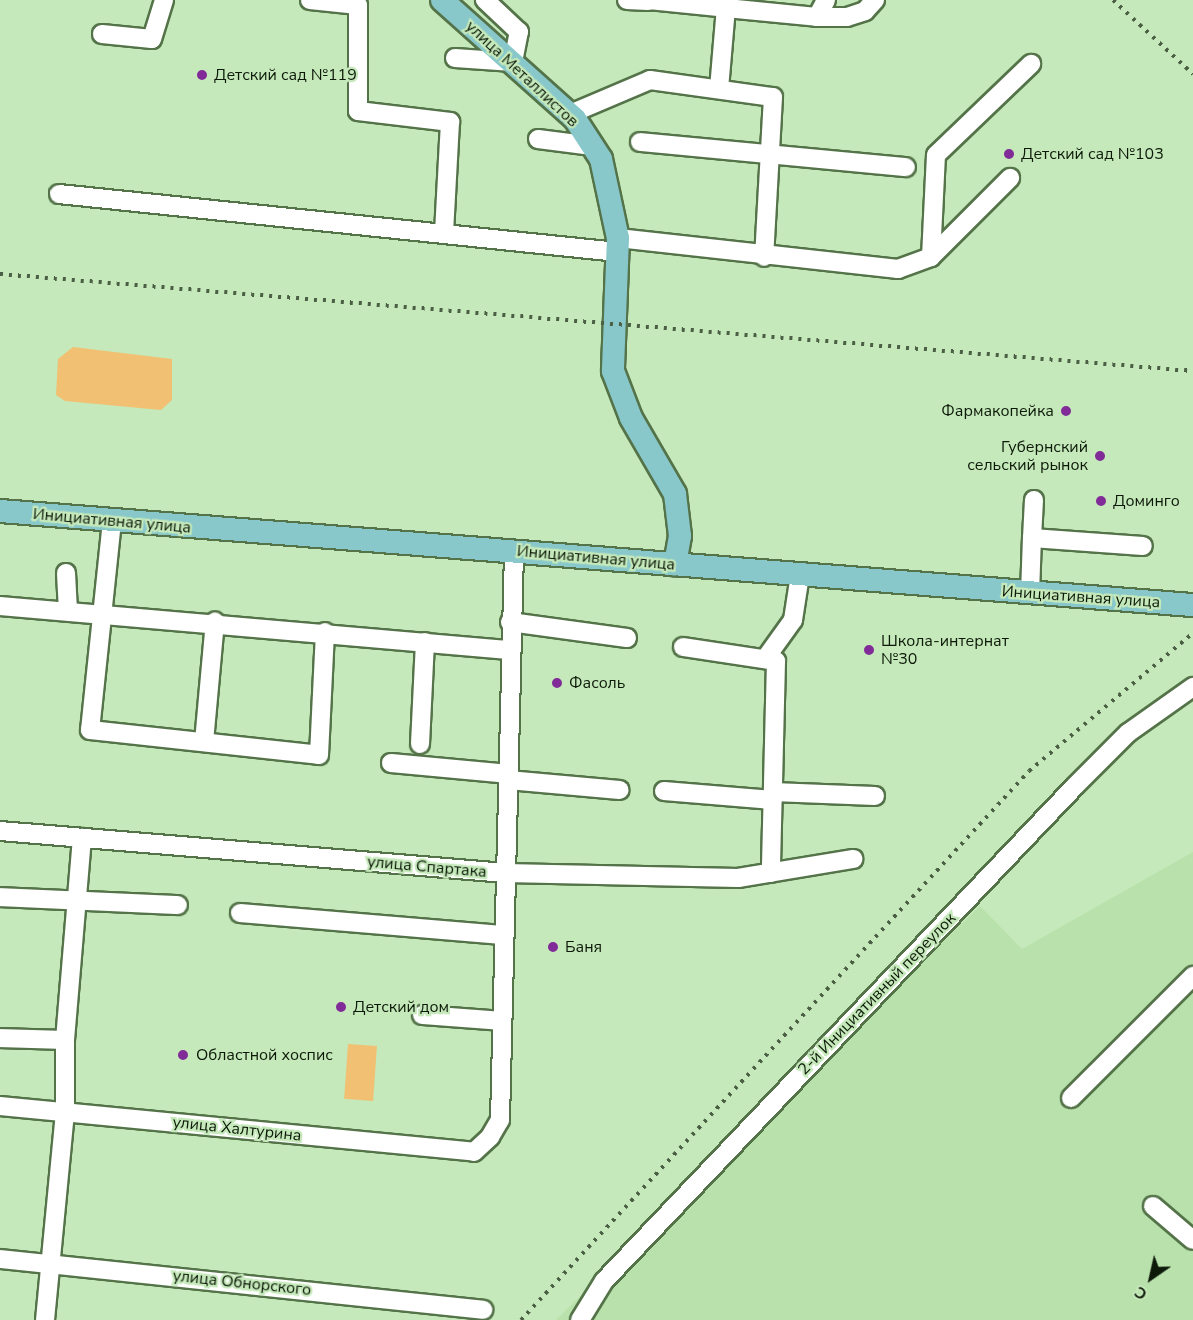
<!DOCTYPE html>
<meta charset="utf-8">
<style>
body{margin:0}
#map{position:relative;width:1193px;height:1320px;overflow:hidden;background:#c5e9ba;font-family:"Nunito Sans",sans-serif}
div>[style]{position:absolute}
[style*='--x']{left:calc(var(--x)*1px);top:calc(var(--y)*1px);width:calc(var(--w)*1px);rotate:calc(var(--a)*1deg)}
.built>*{inset:0;background:#b9e1ab}
.green>*{inset:0;background:#f1c072;transform-origin:0 0}
.roads{filter:drop-shadow(2px 0 #547349) drop-shadow(-2px 0 #547349) drop-shadow(0 2px #547349) drop-shadow(0 -2px #547349)}
.minor>*{height:18px;margin:-9px;padding:0 9px;transform-origin:9px;border-radius:9px;background:#fff}
.major>*{height:22px;margin:-11px;padding:0 11px;transform-origin:11px;border-radius:11px;background:#88c8ca}
.rail>*{height:4px;margin-top:-2px;transform-origin:0;background:repeating-linear-gradient(90deg,#4b5f44 0 3px,transparent 0 9px)}
.dots>*{width:16px;height:16px;translate:-50% -50%;box-sizing:border-box;border:3px solid #c5e9ba;border-radius:50%}
span{translate:-50% -50%;white-space:nowrap;text-align:center;line-height:1.15;-webkit-text-stroke:4.5px #c5e9ba;paint-order:stroke}
.street-label{font-size:16px;color:#0d1909}
.poi-label{font-size:16px;color:#0d1909}
.left{translate:0 -50%;text-align:left}
.right{translate:-100% -50%;text-align:right}
.north{position:absolute;left:1121px;top:1248px;width:60px;height:60px;-webkit-text-stroke:4px #c5e9ba;paint-order:stroke;rotate:214deg;font-size:16px;font-weight:700;line-height:24px;text-align:center;color:#0d1909}
.north::after{content:'';display:block;margin:auto;width:21px;height:27px;background:#0d1909;clip-path:polygon(50% 0,100% 100%,50% 72%,0 100%)}
</style>
<div id="map">
<div class="built">
<div style="clip-path:polygon(1193px 852px,1193px 1320px,556px 1320px,980px 906px,1022px 949px)"></div>
</div>
<div class="green">
<div style="clip-path:polygon(73px 347px,172px 359px,172px 400px,161px 410px,65px 401px,56px 395px,58px 359px)"></div>
<div style="left:348px;top:1044px;width:29px;height:55px;rotate:4deg"></div>
</div>
<div class="roads">
<div class="minor">
<div style="--x:310;--y:0;--w:48;--a:5.9"></div>
<div style="--x:358;--y:5;--w:106;--a:90"></div>
<div style="--x:358;--y:111;--w:93;--a:6.8"></div>
<div style="--x:450;--y:122;--w:112;--a:93.1"></div>
<div style="--x:627;--y:0;--w:21;--a:3"></div>
<div style="--x:649;--y:0;--w:77;--a:5.9"></div>
<div style="--x:817;--y:17;--w:30;--a:0"></div>
<div style="--x:847;--y:17;--w:19;--a:-18"></div>
<div style="--x:865;--y:11;--w:15;--a:-48"></div>
<div style="--x:102;--y:34;--w:50;--a:5.7"></div>
<div style="--x:152;--y:39;--w:41;--a:-72.9"></div>
<div style="--x:455;--y:58;--w:58;--a:3.9"></div>
<div style="--x:513;--y:62;--w:31;--a:-79"></div>
<div style="--x:519;--y:32;--w:47;--a:-136.7"></div>
<div style="--x:719;--y:89;--w:81;--a:-85.1"></div>
<div style="--x:726;--y:8;--w:91;--a:5.6"></div>
<div style="--x:817;--y:17;--w:19;--a:-62"></div>
<div style="--x:570;--y:114;--w:87;--a:-23"></div>
<div style="--x:650;--y:80;--w:124;--a:7.9"></div>
<div style="--x:773;--y:97;--w:160;--a:93.2"></div>
<div style="--x:538;--y:139;--w:55;--a:7.3"></div>
<div style="--x:640;--y:142;--w:267;--a:5.4"></div>
<div style="--x:59;--y:194;--w:561;--a:5.93"></div>
<div style="--x:618;--y:238;--w:282;--a:6.3"></div>
<div style="--x:898;--y:269;--w:35;--a:-20"></div>
<div style="--x:931;--y:257;--w:112;--a:-45"></div>
<div style="--x:931;--y:257;--w:102;--a:-87.2"></div>
<div style="--x:936;--y:155;--w:132;--a:-43.8"></div>
<div style="--x:112;--y:521;--w:210;--a:96"></div>
<div style="--x:90;--y:730;--w:230;--a:6.2"></div>
<div style="--x:319;--y:755;--w:123;--a:-87.2"></div>
<div style="--x:1032;--y:538;--w:38;--a:-87"></div>
<div style="--x:66;--y:573;--w:36;--a:87"></div>
<div style="--x:1030;--y:594;--w:56;--a:-88"></div>
<div style="--x:1032;--y:538;--w:111;--a:4.1"></div>
<div style="--x:0;--y:606;--w:510;--a:4.95"></div>
<div style="--x:510;--y:622;--w:118;--a:7.8"></div>
<div style="--x:683;--y:647;--w:94;--a:8.6"></div>
<div style="--x:776;--y:661;--w:212;--a:91.4"></div>
<div style="--x:765;--y:659;--w:48;--a:-54.3"></div>
<div style="--x:793;--y:620;--w:46;--a:-81.2"></div>
<div style="--x:204;--y:742;--w:121;--a:-84.8"></div>
<div style="--x:420;--y:744;--w:102;--a:-87.2"></div>
<div style="--x:391;--y:763;--w:119;--a:5.3"></div>
<div style="--x:508;--y:780;--w:112;--a:5.1"></div>
<div style="--x:664;--y:791;--w:109;--a:4.7"></div>
<div style="--x:773;--y:792;--w:102;--a:2.2"></div>
<div style="--x:0;--y:831;--w:507;--a:4.75"></div>
<div style="--x:505;--y:873;--w:233;--a:1.2"></div>
<div style="--x:738;--y:878;--w:117;--a:-9.4"></div>
<div style="--x:0;--y:897;--w:178;--a:2.6"></div>
<div style="--x:240;--y:913;--w:263;--a:4.8"></div>
<div style="--x:422;--y:1015;--w:79;--a:4.3"></div>
<div style="--x:0;--y:1038;--w:65;--a:1.8"></div>
<div style="--x:1071;--y:1098;--w:173;--a:-45"></div>
<div style="--x:0;--y:1106;--w:476;--a:5.5"></div>
<div style="--x:474;--y:1152;--w:22;--a:-43"></div>
<div style="--x:490;--y:1137;--w:20;--a:-60"></div>
<div style="--x:500;--y:1120;--w:568;--a:-88.59"></div>
<div style="--x:1153;--y:1206;--w:52;--a:40.4"></div>
<div style="--x:0;--y:1259;--w:486;--a:6"></div>
<div style="--x:45;--y:1320;--w:209;--a:-84.5"></div>
<div style="--x:65;--y:1112;--w:72;--a:-90"></div>
<div style="--x:65;--y:1040;--w:203;--a:-85.2"></div>
<div style="--x:580;--y:1320;--w:46;--a:-58.4"></div>
<div style="--x:604;--y:1281;--w:683;--a:-46.42"></div>
<div style="--x:1075;--y:786;--w:75;--a:-45"></div>
<div style="--x:1128;--y:733;--w:80;--a:-35.3"></div>
</div>
<div class="major">
<div style="--x:442;--y:0;--w:178;--a:41.8"></div>
<div style="--x:575;--y:119;--w:48;--a:57"></div>
<div style="--x:601;--y:159;--w:81;--a:77.9"></div>
<div style="--x:618;--y:238;--w:133;--a:92.2"></div>
<div style="--x:613;--y:371;--w:50;--a:69"></div>
<div style="--x:631;--y:418;--w:88;--a:59.9"></div>
<div style="--x:675;--y:494;--w:42;--a:83.2"></div>
<div style="--x:680;--y:536;--w:29;--a:100"></div>
<div style="--x:0;--y:511;--w:1197;--a:4.51"></div>
</div>
</div>
<div class="rail">
<div style="--x:1113;--y:0;--w:109;--a:42.8"></div>
<div style="--x:0;--y:274;--w:1197;--a:4.65"></div>
<div style="--x:521;--y:1320;--w:748;--a:-47.22"></div>
<div style="--x:1029;--y:771;--w:214;--a:-40.1"></div>
</div>
<div class="dots">
<div style="left:202px;top:75px;background:#812b99"></div>
<div style="left:1009px;top:154px;background:#812b99"></div>
<div style="left:1066px;top:411px;background:#812b99"></div>
<div style="left:1100px;top:456px;background:#812b99"></div>
<div style="left:1101px;top:501px;background:#812b99"></div>
<div style="left:869px;top:650px;background:#812b99"></div>
<div style="left:557px;top:683px;background:#812b99"></div>
<div style="left:553px;top:947px;background:#812b99"></div>
<div style="left:341px;top:1007px;background:#812b99"></div>
<div style="left:183px;top:1055px;background:#812b99"></div>
</div>
<div class="street-label">
<span style="left:522px;top:74px;rotate:43deg">улица Металлистов</span>
<span style="left:112px;top:521px;rotate:5deg">Инициативная улица</span>
<span style="left:596px;top:558px;rotate:5deg">Инициативная улица</span>
<span style="left:1081px;top:597px;rotate:4deg">Инициативная улица</span>
<span style="left:427px;top:867px;rotate:5deg">улица Спартака</span>
<span style="left:877px;top:994px;rotate:-46deg">2-й Инициативный переулок</span>
<span style="left:237px;top:1129px;rotate:6deg">улица Халтурина</span>
<span style="left:242px;top:1283px;rotate:6deg">улица Обнорского</span>
</div>
<div class="poi-label">
<span class="left" style="left:214px;top:75px">Детский сад №119</span>
<span class="left" style="left:1021px;top:154px">Детский сад №103</span>
<span class="right" style="left:1054px;top:411px">Фармакопейка</span>
<span class="right" style="left:1088px;top:456px">Губернский<br>сельский рынок</span>
<span class="left" style="left:1113px;top:501px">Доминго</span>
<span class="left" style="left:881px;top:650px">Школа-интернат<br>№30</span>
<span class="left" style="left:569px;top:683px">Фасоль</span>
<span class="left" style="left:565px;top:947px">Баня</span>
<span class="left" style="left:353px;top:1007px">Детский дом</span>
<span class="left" style="left:196px;top:1055px">Областной хоспис</span>
</div>
<div class="north">С</div>
</div>
